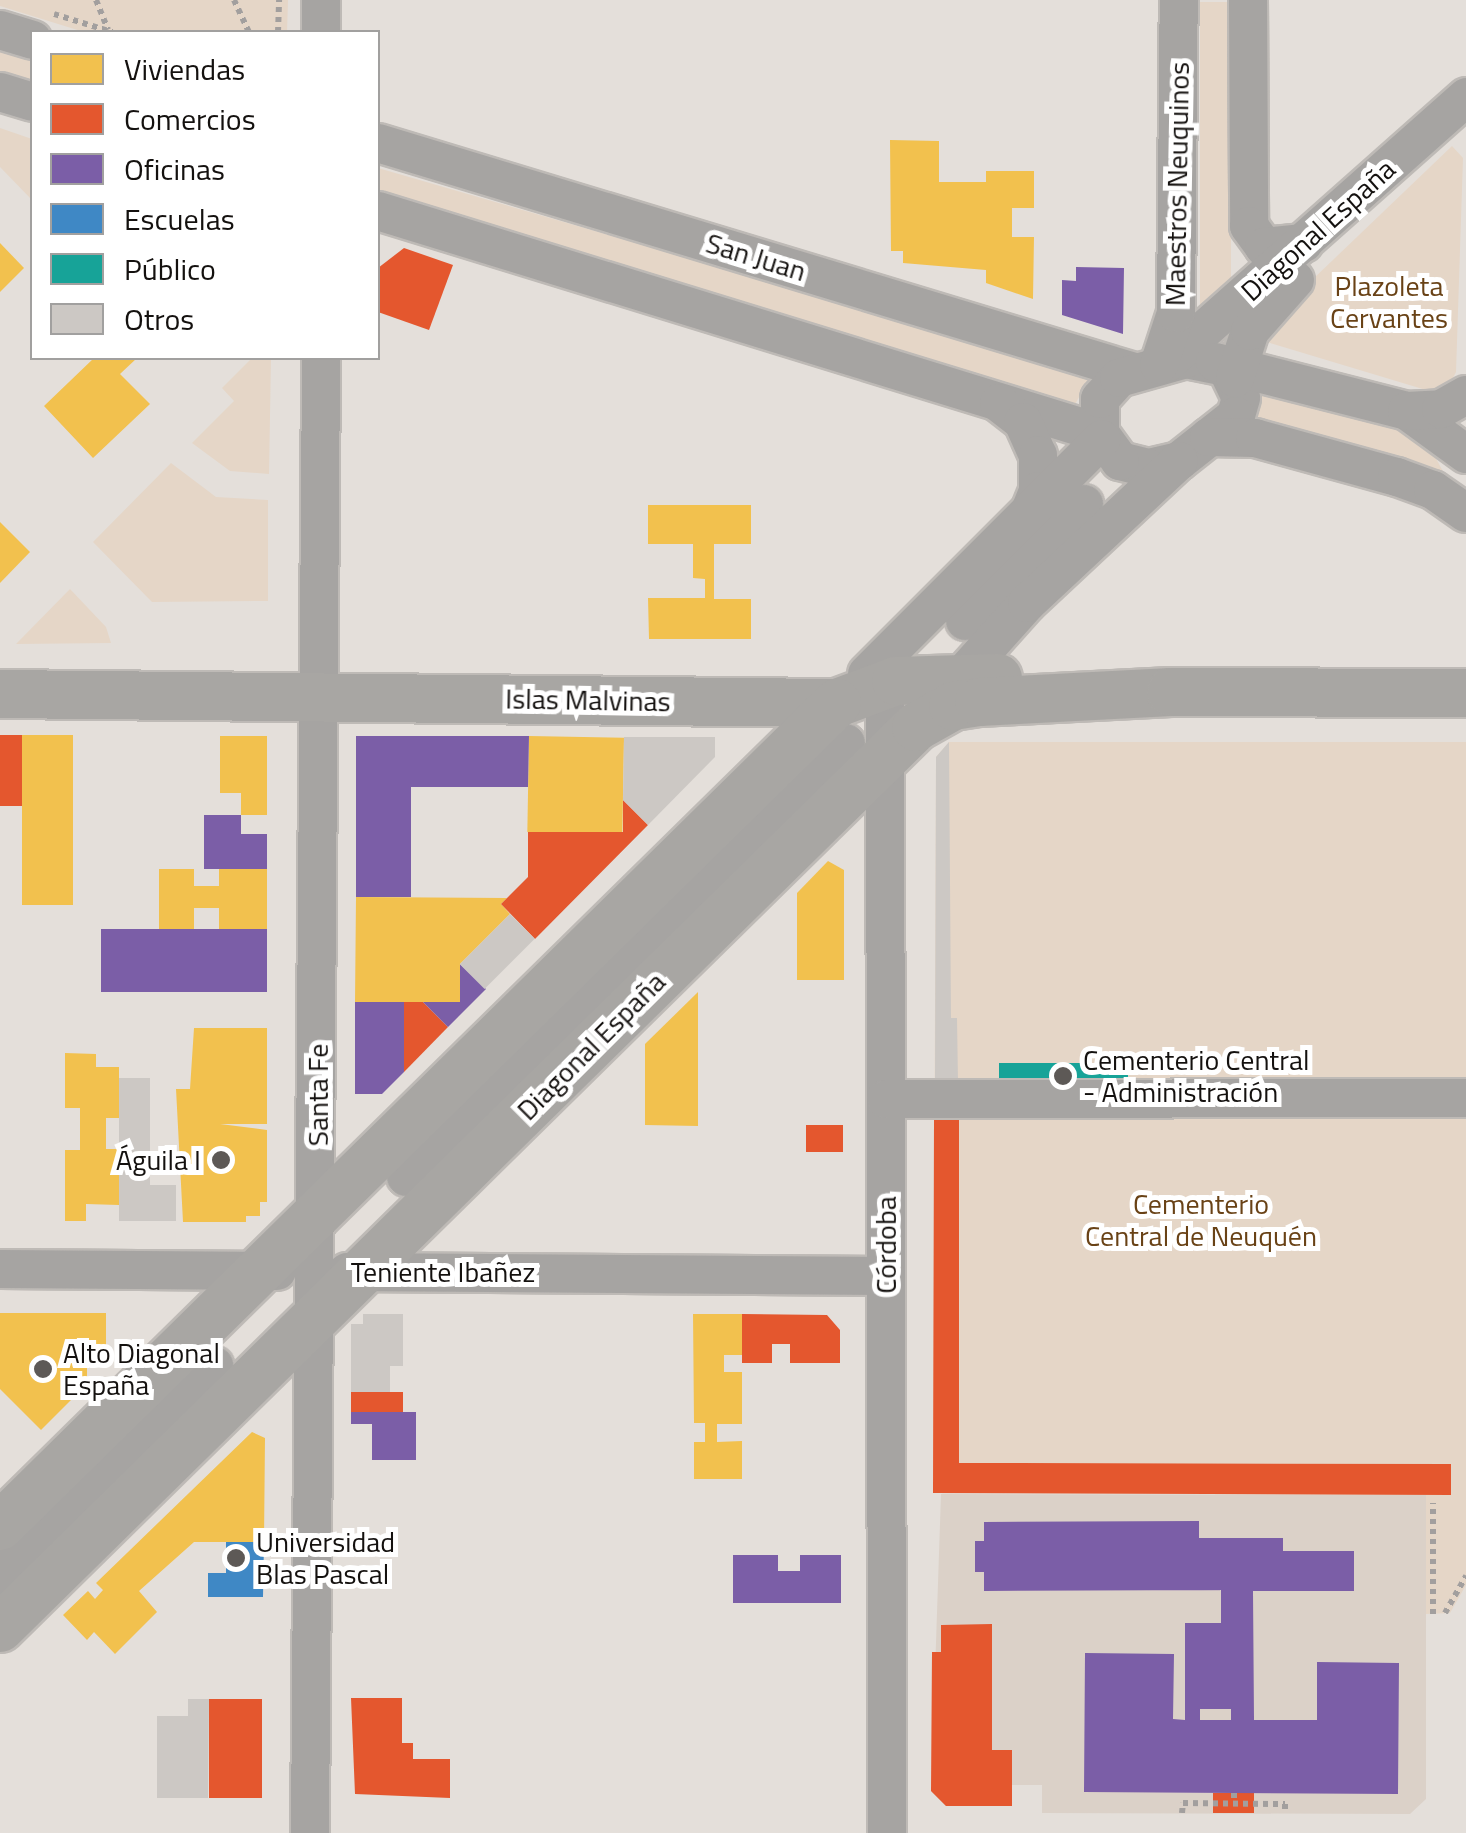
<!DOCTYPE html>
<meta charset="utf-8">
<style>
body{margin:0}
#map{position:relative;width:1466px;height:1833px;overflow:hidden;background:#e4dfda;font-family:"Titillium Web",sans-serif}
div>[style]{position:absolute}
[style*='--x']{left:calc(var(--x)*1px);top:calc(var(--y)*1px);width:calc(var(--w)*1px);rotate:calc(var(--a)*1deg)}
.built>*{inset:0;background:#dbd1c8}
.green>*{inset:0;background:#e5d6c7;transform-origin:0 0}
.homes>*{inset:0;background:#f2c14e;transform-origin:0 0}
.shops>*{inset:0;background:#e4572e;transform-origin:0 0}
.offices>*{inset:0;background:#7b5ea7;transform-origin:0 0}
.schools>*{inset:0;background:#3f88c5}
.public>*{inset:0;background:#17a398;transform-origin:0 0}
.building>*{inset:0;background:#ccc8c4;transform-origin:0 0}
.path>*{height:6px;margin-top:-3px;transform-origin:0;background:repeating-linear-gradient(90deg,#a29f9e 0 5px,transparent 0 10px)}
.roads{filter:drop-shadow(2px 0 #bebab6) drop-shadow(-2px 0 #bebab6) drop-shadow(0 2px #bebab6) drop-shadow(0 -2px #bebab6)}
.minor>*{height:38px;margin:-19px;padding:0 19px;transform-origin:19px;border-radius:19px;background:#a6a4a2}
.major>*{height:48px;margin:-24px;padding:0 24px;transform-origin:24px;border-radius:24px;background:#a8a6a3}
.dots>*{width:28px;height:28px;translate:-50% -50%;box-sizing:border-box;border:5px solid #fff;border-radius:50%}
span{translate:-50% -50%;white-space:nowrap;text-align:center;line-height:1.15;-webkit-text-stroke:10px #fff;paint-order:stroke}
.street-label{font-size:28px;color:#14110f}
.park-label{font-size:28px;color:#694216}
.poi-label{font-size:28px;color:#14110f}
.left{translate:0 -50%;text-align:left}
.right{translate:-100% -50%;text-align:right}
.legend{position:absolute;left:30px;top:30px;width:350px;height:330px;box-sizing:border-box;background:#fff;border:2px solid #a1a09f;margin:0;padding:12px 18px;list-style:none;font-size:30px;color:#14110f}
.legend li{display:flex;align-items:center;gap:20px;height:50px}
.legend b{width:50px;border:2px solid #a1a09f}
</style>
<div id="map">
<div class="built">
<div style="clip-path:polygon(941px 1494px,1426px 1495px,1426px 1799px,1410px 1814px,1042px 1813px,1042px 1785px,1012px 1785px,1012px 1806px,946px 1806px,931px 1791px)"></div>
</div>
<div class="green">
<div style="clip-path:polygon(0 0,288px 0,287px 32px,84px 32px,0 6px)"></div>
<div style="left:1200px;top:2px;width:31px;height:313px"></div>
<div style="clip-path:polygon(0 47px,32px 57px,32px 82px,0 71px)"></div>
<div style="clip-path:polygon(0 128px,32px 139px,32px 200px,0 167px)"></div>
<div style="clip-path:polygon(1452px 146px,1463px 158px,1456px 372px,1449px 386px,1426px 390px,1267px 342px,1265px 325px)"></div>
<div style="clip-path:polygon(378px 168px,1053px 364px,1089px 379px,1073px 408px,378px 195px)"></div>
<div style="clip-path:polygon(252px 358px,271px 358px,269px 474px,230px 471px,192px 443px,234px 401px,222px 388px)"></div>
<div style="clip-path:polygon(1255px 381px,1390px 420px,1433px 453px,1452px 488px,1247px 424px)"></div>
<div style="clip-path:polygon(171px 463px,216px 497px,268px 500px,268px 601px,152px 602px,93px 542px)"></div>
<div style="clip-path:polygon(70px 589px,106px 627px,111px 643px,16px 644px)"></div>
<div style="clip-path:polygon(949px 742px,1466px 742px,1466px 1585px,1450px 1613px,1426px 1614px,1426px 1495px,933px 1493px,936px 757px)"></div>
</div>
<div class="homes">
<div style="clip-path:polygon(890px 140px,939px 141px,939px 182px,986px 182px,986px 171px,1034px 171px,1034px 208px,1012px 208px,1012px 237px,1034px 237px,1033px 299px,986px 283px,986px 270px,903px 263px,903px 251px,891px 251px)"></div>
<div style="clip-path:polygon(0 243px,24px 268px,0 292px)"></div>
<div style="clip-path:polygon(94px 358px,137px 358px,120px 374px,150px 404px,93px 458px,44px 406px)"></div>
<div style="clip-path:polygon(648px 505px,751px 505px,751px 544px,714px 544px,714px 599px,751px 599px,751px 639px,649px 639px,648px 598px,705px 598px,705px 579px,693px 578px,693px 544px,648px 544px)"></div>
<div style="clip-path:polygon(0 522px,30px 552px,0 583px)"></div>
<div style="left:22px;top:735px;width:51px;height:170px"></div>
<div style="clip-path:polygon(220px 736px,267px 736px,267px 815px,241px 815px,241px 793px,220px 793px)"></div>
<div style="left:529px;top:736px;width:95px;height:96px;rotate:1deg"></div>
<div style="clip-path:polygon(828px 861px,844px 870px,844px 980px,797px 980px,797px 893px)"></div>
<div style="clip-path:polygon(159px 869px,194px 869px,194px 886px,219px 886px,219px 869px,267px 869px,267px 930px,219px 930px,219px 908px,194px 908px,194px 929px,159px 929px)"></div>
<div style="clip-path:polygon(356px 897px,507px 898px,501px 904px,510px 914px,460px 964px,460px 1002px,355px 1002px)"></div>
<div style="clip-path:polygon(698px 992px,698px 1126px,645px 1125px,645px 1044px)"></div>
<div style="clip-path:polygon(194px 1028px,267px 1028px,267px 1124px,220px 1124px,267px 1130px,267px 1202px,260px 1202px,260px 1216px,246px 1216px,246px 1222px,183px 1222px,176px 1089px,190px 1089px)"></div>
<div style="clip-path:polygon(65px 1053px,96px 1054px,96px 1067px,119px 1067px,119px 1118px,106px 1118px,106px 1149px,119px 1149px,119px 1205px,86px 1204px,86px 1221px,65px 1221px,65px 1150px,80px 1150px,80px 1108px,65px 1108px)"></div>
<div style="clip-path:polygon(0 1313px,106px 1313px,106px 1365px,87px 1365px,87px 1384px,41px 1430px,0 1389px)"></div>
<div style="clip-path:polygon(693px 1314px,742px 1314px,742px 1355px,724px 1355px,724px 1372px,742px 1372px,742px 1424px,717px 1424px,717px 1442px,742px 1441px,742px 1479px,694px 1479px,694px 1442px,705px 1442px,705px 1423px,694px 1423px)"></div>
<div style="clip-path:polygon(252px 1432px,265px 1438px,264px 1542px,194px 1542px,139px 1591px,157px 1612px,115px 1654px,94px 1632px,87px 1640px,63px 1615px,88px 1591px,95px 1599px,103px 1590px,96px 1583px)"></div>
</div>
<div class="shops">
<div style="clip-path:polygon(404px 248px,453px 265px,429px 330px,378px 312px,378px 268px)"></div>
<div style="left:0;top:735px;width:22px;height:71px"></div>
<div style="clip-path:polygon(623px 800px,648px 825px,535px 939px,501px 904px,528px 877px,528px 832px,623px 832px)"></div>
<div style="clip-path:polygon(404px 1002px,423px 1002px,448px 1027px,404px 1072px)"></div>
<div style="clip-path:polygon(934px 1116px,959px 1116px,959px 1463px,1451px 1464px,1451px 1495px,933px 1493px)"></div>
<div style="left:806px;top:1125px;width:37px;height:27px"></div>
<div style="clip-path:polygon(742px 1314px,827px 1315px,840px 1330px,840px 1363px,790px 1363px,790px 1344px,772px 1344px,772px 1363px,742px 1363px)"></div>
<div style="left:351px;top:1392px;width:52px;height:20px"></div>
<div style="clip-path:polygon(992px 1624px,992px 1750px,1012px 1750px,1012px 1806px,946px 1806px,931px 1791px,932px 1652px,941px 1652px,941px 1625px)"></div>
<div style="clip-path:polygon(351px 1698px,402px 1698px,402px 1743px,413px 1743px,413px 1759px,450px 1759px,450px 1798px,355px 1794px)"></div>
<div style="left:209px;top:1699px;width:53px;height:99px"></div>
<div style="left:1213px;top:1793px;width:41px;height:20px"></div>
</div>
<div class="offices">
<div style="clip-path:polygon(1076px 267px,1124px 268px,1123px 334px,1062px 315px,1062px 280px,1076px 281px)"></div>
<div style="clip-path:polygon(356px 736px,529px 736px,528px 787px,411px 787px,411px 897px,356px 897px)"></div>
<div style="clip-path:polygon(204px 815px,241px 815px,241px 834px,267px 834px,267px 869px,204px 869px)"></div>
<div style="left:101px;top:929px;width:166px;height:63px"></div>
<div style="clip-path:polygon(460px 964px,486px 989px,448px 1027px,423px 1002px,460px 1002px)"></div>
<div style="clip-path:polygon(355px 1002px,404px 1002px,404px 1072px,382px 1094px,355px 1094px)"></div>
<div style="clip-path:polygon(351px 1412px,416px 1412px,416px 1460px,372px 1460px,372px 1424px,351px 1424px)"></div>
<div style="clip-path:polygon(evenodd,1199px 1521px,1199px 1538px,1283px 1538px,1283px 1551px,1354px 1551px,1354px 1591px,1253px 1591px,1254px 1720px,1317px 1720px,1317px 1662px,1399px 1663px,1398px 1794px,1084px 1792px,1085px 1653px,1174px 1654px,1173px 1719px,1185px 1720px,1185px 1623px,1221px 1623px,1221px 1590px,984px 1591px,984px 1572px,975px 1572px,975px 1541px,984px 1541px,984px 1522px,1199px 1521px,1200px 1709px,1231px 1709px,1231px 1720px,1200px 1720px,1200px 1709px)"></div>
<div style="clip-path:polygon(733px 1555px,778px 1555px,778px 1571px,800px 1571px,800px 1555px,841px 1555px,841px 1603px,733px 1603px)"></div>
</div>
<div class="schools">
<div style="clip-path:polygon(226px 1542px,264px 1542px,263px 1597px,208px 1597px,208px 1573px,226px 1573px)"></div>
</div>
<div class="public">
<div style="left:1128px;top:1063px;width:26px;height:129px;rotate:90deg"></div>
</div>
<div class="building">
<div style="clip-path:polygon(624px 737px,715px 737px,715px 757px,648px 825px,623px 800px)"></div>
<div style="clip-path:polygon(949px 742px,951px 1018px,957px 1018px,958px 1082px,935px 1082px,936px 757px)"></div>
<div style="left:510px;top:914px;width:35px;height:71px;rotate:45deg"></div>
<div style="clip-path:polygon(119px 1078px,150px 1078px,150px 1185px,176px 1185px,176px 1221px,119px 1221px)"></div>
<div style="clip-path:polygon(363px 1314px,403px 1314px,403px 1366px,390px 1366px,390px 1392px,351px 1392px,351px 1324px,363px 1324px)"></div>
<div style="clip-path:polygon(188px 1699px,209px 1699px,208px 1798px,157px 1798px,157px 1716px,188px 1716px)"></div>
</div>
<div class="path">
<div style="--x:96;--y:0;--w:32;--a:68"></div>
<div style="--x:234;--y:0;--w:35;--a:65"></div>
<div style="--x:54;--y:14;--w:61;--a:17.2"></div>
<div style="--x:278;--y:32;--w:32;--a:-88"></div>
<div style="--x:1445;--y:1613;--w:43;--a:-60.4"></div>
<div style="--x:1433;--y:1614;--w:111;--a:-90"></div>
<div style="--x:1234;--y:1793;--w:10;--a:90"></div>
<div style="--x:1182;--y:1813;--w:10;--a:-84"></div>
<div style="--x:1183;--y:1803;--w:102;--a:0.6"></div>
<div style="--x:1285;--y:1804;--w:9;--a:90"></div>
</div>
<div class="roads">
<div class="minor">
<div style="--x:1248;--y:0;--w:226;--a:89.7"></div>
<div style="--x:1249;--y:226;--w:26;--a:54"></div>
<div style="--x:1264;--y:247;--w:40;--a:-5.7"></div>
<div style="--x:0;--y:30;--w:34;--a:17"></div>
<div style="--x:321;--y:32;--w:32;--a:-90"></div>
<div style="--x:0;--y:92;--w:34;--a:17"></div>
<div style="--x:378;--y:143;--w:790;--a:16.85"></div>
<div style="--x:378;--y:211;--w:755;--a:17.09"></div>
<div style="--x:1186;--y:359;--w:41;--a:11.3"></div>
<div style="--x:1226;--y:367;--w:34;--a:64"></div>
<div style="--x:1241;--y:398;--w:19;--a:106"></div>
<div style="--x:1236;--y:416;--w:73;--a:141.7"></div>
<div style="--x:1179;--y:461;--w:32;--a:167"></div>
<div style="--x:1148;--y:468;--w:29;--a:-166"></div>
<div style="--x:1120;--y:461;--w:34;--a:-126"></div>
<div style="--x:1100;--y:433;--w:34;--a:-90"></div>
<div style="--x:1100;--y:399;--w:28;--a:-48"></div>
<div style="--x:1119;--y:378;--w:70;--a:-15.8"></div>
<div style="--x:1168;--y:362;--w:399;--a:-41.6"></div>
<div style="--x:1215;--y:362;--w:198;--a:14.3"></div>
<div style="--x:1407;--y:411;--w:73;--a:36.1"></div>
<div style="--x:1159;--y:365;--w:55;--a:-71.9"></div>
<div style="--x:1176;--y:313;--w:313;--a:-89.5"></div>
<div style="--x:1235;--y:378;--w:49;--a:-72.3"></div>
<div style="--x:1250;--y:331;--w:68;--a:-48.6"></div>
<div style="--x:999;--y:403;--w:31;--a:38"></div>
<div style="--x:1023;--y:422;--w:36;--a:66"></div>
<div style="--x:1038;--y:455;--w:36;--a:90"></div>
<div style="--x:1038;--y:491;--w:24;--a:112"></div>
<div style="--x:1407;--y:411;--w:34;--a:-3"></div>
<div style="--x:1441;--y:409;--w:29;--a:-29"></div>
<div style="--x:1209;--y:437;--w:46;--a:1.2"></div>
<div style="--x:1255;--y:438;--w:147;--a:15.4"></div>
<div style="--x:1397;--y:477;--w:38;--a:20"></div>
<div style="--x:1433;--y:490;--w:40;--a:34.9"></div>
<div style="--x:965;--y:621;--w:167;--a:-44.5"></div>
<div style="--x:885;--y:657;--w:1176;--a:89.9"></div>
<div style="--x:867;--y:674;--w:332;--a:-45"></div>
<div style="--x:948;--y:691;--w:118;--a:-48.1"></div>
<div style="--x:1027;--y:603;--w:208;--a:-43.1"></div>
<div style="--x:886;--y:1099;--w:580;--a:-0.1"></div>
<div style="--x:406;--y:1177;--w:618;--a:-44.61"></div>
<div style="--x:0;--y:1269;--w:277;--a:0.4"></div>
<div style="--x:347;--y:1272;--w:539;--a:0.43"></div>
<div style="--x:0;--y:1577;--w:301;--a:-44.6"></div>
<div style="--x:310;--y:1833;--w:1475;--a:-89.57"></div>
</div>
<div class="major">
<div style="--x:0;--y:694;--w:837;--a:0.62"></div>
<div style="--x:837;--y:703;--w:63;--a:-20.4"></div>
<div style="--x:896;--y:681;--w:102;--a:-1.7"></div>
<div style="--x:0;--y:1526;--w:1174;--a:-44.52"></div>
<div style="--x:0;--y:1628;--w:1285;--a:-44.53"></div>
<div style="--x:916;--y:727;--w:43;--a:-29.6"></div>
<div style="--x:953;--y:706;--w:26;--a:-9"></div>
<div style="--x:979;--y:702;--w:192;--a:-3"></div>
<div style="--x:1171;--y:692;--w:295;--a:0.2"></div>
</div>
</div>
<div class="dots">
<div style="left:1063px;top:1076px;background:#5d5956"></div>
<div style="left:221px;top:1160px;background:#5d5956"></div>
<div style="left:43px;top:1369px;background:#5d5956"></div>
<div style="left:236px;top:1558px;background:#5d5956"></div>
</div>
<div class="street-label">
<span style="left:1177px;top:184px;rotate:-89deg">Maestros Neuquinos</span>
<span style="left:1318px;top:230px;rotate:-42deg">Diagonal España</span>
<span style="left:756px;top:257px;rotate:17deg">San Juan</span>
<span style="left:588px;top:700px;rotate:1deg">Islas Malvinas</span>
<span style="left:591px;top:1046px;rotate:-45deg">Diagonal España</span>
<span style="left:318px;top:1095px;rotate:-90deg">Santa Fe</span>
<span style="left:886px;top:1245px;rotate:-90deg">Córdoba</span>
<span style="left:443px;top:1272px">Teniente Ibañez</span>
</div>
<div class="park-label">
<span style="left:1389px;top:302px">Plazoleta<br>Cervantes</span>
<span style="left:1201px;top:1220px">Cementerio<br>Central de Neuquén</span>
</div>
<div class="poi-label">
<span class="left" style="left:1083px;top:1076px">Cementerio Central<br>- Administración</span>
<span class="right" style="left:201px;top:1160px">Águila I</span>
<span class="left" style="left:63px;top:1369px">Alto Diagonal<br>España</span>
<span class="left" style="left:256px;top:1558px">Universidad<br>Blas Pascal</span>
</div>
<ul class="legend">
<li><b style="height:28px;background:#f2c14e"></b>Viviendas</li>
<li><b style="height:28px;background:#e4572e"></b>Comercios</li>
<li><b style="height:28px;background:#7b5ea7"></b>Oficinas</li>
<li><b style="height:28px;background:#3f88c5"></b>Escuelas</li>
<li><b style="height:28px;background:#17a398"></b>Público</li>
<li><b style="height:28px;background:#ccc8c4"></b>Otros</li>
</ul>
</div>
